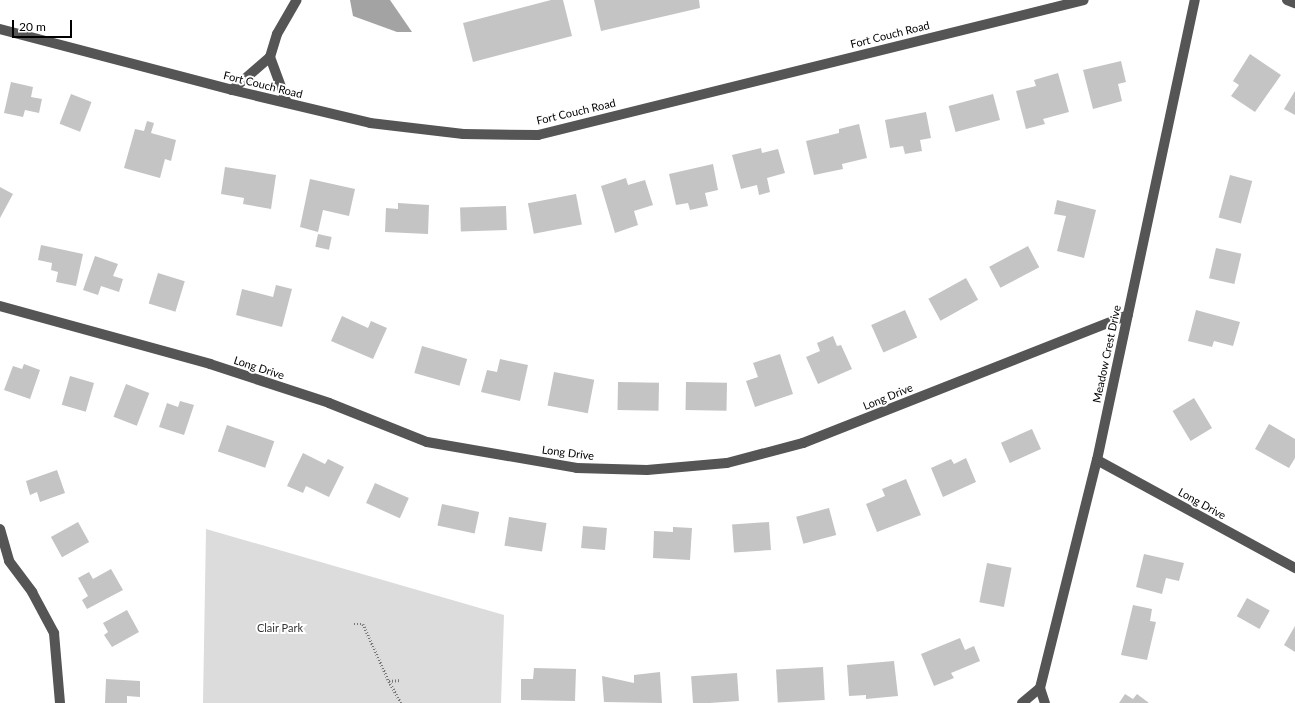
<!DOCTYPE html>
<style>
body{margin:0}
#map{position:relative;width:1295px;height:703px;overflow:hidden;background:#fff;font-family:Lato,sans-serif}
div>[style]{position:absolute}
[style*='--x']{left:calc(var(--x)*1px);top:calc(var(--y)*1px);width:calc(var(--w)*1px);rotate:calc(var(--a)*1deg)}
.green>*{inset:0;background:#dcdcdc}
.water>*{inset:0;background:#a3a3a3}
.building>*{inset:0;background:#c4c4c4;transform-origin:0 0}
.path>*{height:2.5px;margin-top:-1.25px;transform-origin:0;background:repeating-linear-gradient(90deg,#777 0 1px,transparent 0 3px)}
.minor>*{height:10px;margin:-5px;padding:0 5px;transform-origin:5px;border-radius:5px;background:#555}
span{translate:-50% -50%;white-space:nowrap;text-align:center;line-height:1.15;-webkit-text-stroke:4px #fff;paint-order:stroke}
.street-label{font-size:11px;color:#000}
.park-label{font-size:11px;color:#333}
.scale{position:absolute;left:12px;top:20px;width:60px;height:18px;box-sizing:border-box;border:2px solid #000;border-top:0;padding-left:5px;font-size:12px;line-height:14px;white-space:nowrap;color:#000;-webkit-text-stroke:3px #fff;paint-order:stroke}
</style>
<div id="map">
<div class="green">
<div style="clip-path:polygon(206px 529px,504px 615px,501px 703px,203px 703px)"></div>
</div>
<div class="water">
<div style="clip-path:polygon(350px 0,390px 0,412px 32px,397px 32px,353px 16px)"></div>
</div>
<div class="building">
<div style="clip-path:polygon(551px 0,563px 0,572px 36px,473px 62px,463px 23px)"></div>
<div style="clip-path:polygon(594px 0,699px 0,700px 8px,601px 31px)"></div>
<div style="clip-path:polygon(1250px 54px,1281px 75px,1255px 112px,1231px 96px,1239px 85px,1233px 81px)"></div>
<div style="clip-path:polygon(1121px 61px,1126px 82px,1118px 84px,1122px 101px,1093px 109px,1083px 70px)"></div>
<div style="clip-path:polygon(1058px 73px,1069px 112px,1043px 119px,1045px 124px,1026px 129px,1016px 91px,1036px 86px,1034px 80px)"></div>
<div style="clip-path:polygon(11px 82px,33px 87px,31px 97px,42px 99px,39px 113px,25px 110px,23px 117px,4px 113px)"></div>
<div style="clip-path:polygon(1295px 91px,1295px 115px,1284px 109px)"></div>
<div style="left:71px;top:94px;width:22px;height:32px;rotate:21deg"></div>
<div style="left:993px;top:94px;width:27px;height:46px;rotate:75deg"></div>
<div style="clip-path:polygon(926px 112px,931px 138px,920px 140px,922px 151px,905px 154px,903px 146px,890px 148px,885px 120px)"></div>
<div style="clip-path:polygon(147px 121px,154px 123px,151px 133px,176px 140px,171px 161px,165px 159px,160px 178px,124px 168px,135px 129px,144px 131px)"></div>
<div style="clip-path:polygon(859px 124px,867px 158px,842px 164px,843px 169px,814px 175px,806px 141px,839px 133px,839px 129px)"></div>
<div style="clip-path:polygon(761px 148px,762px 153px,778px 149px,785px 173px,767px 178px,770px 192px,759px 195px,757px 185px,741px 189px,732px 155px)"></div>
<div style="clip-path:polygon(713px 164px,718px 190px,705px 193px,708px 206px,690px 210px,688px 203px,676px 205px,669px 174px)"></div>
<div style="clip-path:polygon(225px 167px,276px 175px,271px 209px,243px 204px,244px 198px,221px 194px)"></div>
<div style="left:1230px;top:175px;width:23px;height:44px;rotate:15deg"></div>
<div style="clip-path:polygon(626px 178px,628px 185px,645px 180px,653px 205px,634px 211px,638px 225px,615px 233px,601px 186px)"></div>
<div style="clip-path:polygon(310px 179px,355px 189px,349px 216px,323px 210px,318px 232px,300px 227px)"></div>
<div style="clip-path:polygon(0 187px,13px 194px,0 218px)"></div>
<div style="left:576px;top:194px;width:31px;height:49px;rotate:79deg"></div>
<div style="clip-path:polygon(1057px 200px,1096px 210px,1084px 258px,1057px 251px,1066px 216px,1054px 214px)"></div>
<div style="clip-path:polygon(398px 203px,429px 205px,428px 234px,385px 232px,386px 208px,398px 209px)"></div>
<div style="left:506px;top:206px;width:24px;height:46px;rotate:88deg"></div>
<div style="left:318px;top:234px;width:14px;height:13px;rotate:12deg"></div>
<div style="clip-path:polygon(41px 245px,83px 254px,76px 286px,56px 282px,58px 272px,51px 270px,52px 263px,38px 260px)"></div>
<div style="left:1028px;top:246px;width:24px;height:44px;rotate:62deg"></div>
<div style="left:1216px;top:248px;width:26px;height:31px;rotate:13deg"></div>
<div style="clip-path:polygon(95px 256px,118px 264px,113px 276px,123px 279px,119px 292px,101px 286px,98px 295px,83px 290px)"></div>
<div style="left:158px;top:273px;width:28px;height:32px;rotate:17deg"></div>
<div style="left:966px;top:278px;width:25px;height:43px;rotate:61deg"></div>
<div style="clip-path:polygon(276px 285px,292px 289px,282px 327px,236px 315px,242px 289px,273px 297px)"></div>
<div style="left:905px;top:310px;width:30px;height:37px;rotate:66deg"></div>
<div style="clip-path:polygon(1196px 310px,1240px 322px,1233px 346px,1214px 341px,1212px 347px,1188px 341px)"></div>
<div style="clip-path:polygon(342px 316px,368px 328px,371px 321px,387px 328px,373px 359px,331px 341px)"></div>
<div style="clip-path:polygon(833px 336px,837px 346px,841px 345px,852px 369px,818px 384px,806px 357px,820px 351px,817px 343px)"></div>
<div style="left:422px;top:346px;width:47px;height:28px;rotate:16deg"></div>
<div style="clip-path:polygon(780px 354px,793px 394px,755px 407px,746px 381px,758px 377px,753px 363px)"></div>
<div style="clip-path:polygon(500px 359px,528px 365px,520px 401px,481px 392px,487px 370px,497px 372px)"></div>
<div style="clip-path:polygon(24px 364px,40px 370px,30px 399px,4px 390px,13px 366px,22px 369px)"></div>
<div style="left:554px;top:372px;width:41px;height:34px;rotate:11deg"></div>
<div style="left:70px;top:376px;width:25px;height:30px;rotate:16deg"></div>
<div style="left:618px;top:382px;width:41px;height:28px;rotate:1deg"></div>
<div style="left:686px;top:382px;width:41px;height:28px;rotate:1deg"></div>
<div style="left:126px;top:384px;width:25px;height:35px;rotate:21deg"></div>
<div style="left:1194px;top:398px;width:35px;height:25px;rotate:59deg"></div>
<div style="clip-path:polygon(180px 401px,194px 405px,184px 435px,159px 427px,167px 403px,178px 407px)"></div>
<div style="clip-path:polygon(1269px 424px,1295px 439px,1295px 458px,1289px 468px,1255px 449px)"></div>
<div style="left:227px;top:425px;width:50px;height:28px;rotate:19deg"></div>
<div style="left:1032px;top:429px;width:22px;height:34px;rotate:66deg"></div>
<div style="clip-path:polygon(303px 453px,325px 464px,328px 459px,344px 467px,329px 497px,306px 486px,303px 493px,287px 486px)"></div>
<div style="clip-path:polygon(966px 458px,976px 482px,943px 497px,931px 468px,951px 459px,954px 464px)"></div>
<div style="clip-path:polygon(57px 470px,65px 493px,40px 502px,37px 492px,30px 495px,26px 481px)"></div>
<div style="clip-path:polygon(906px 479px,921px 515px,877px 532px,866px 504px,885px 496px,882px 489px)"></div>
<div style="left:375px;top:483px;width:37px;height:22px;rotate:24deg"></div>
<div style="left:442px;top:504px;width:38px;height:22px;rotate:12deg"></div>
<div style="left:829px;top:508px;width:28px;height:34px;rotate:75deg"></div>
<div style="left:509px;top:517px;width:38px;height:29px;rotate:9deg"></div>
<div style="left:78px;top:522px;width:23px;height:31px;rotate:61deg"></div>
<div style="left:769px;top:522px;width:28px;height:37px;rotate:86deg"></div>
<div style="left:583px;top:526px;width:24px;height:22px;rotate:5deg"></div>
<div style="clip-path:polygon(673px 527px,692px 528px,690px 560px,653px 558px,654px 531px,673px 532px)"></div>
<div style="clip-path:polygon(1144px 554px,1184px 563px,1179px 581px,1166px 578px,1162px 594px,1136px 587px)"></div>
<div style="left:987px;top:563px;width:25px;height:40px;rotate:11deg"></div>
<div style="clip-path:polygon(111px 569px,123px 590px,87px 609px,82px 600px,88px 596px,78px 578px,89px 572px,93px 579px)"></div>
<div style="left:1247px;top:598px;width:26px;height:21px;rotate:29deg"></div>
<div style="clip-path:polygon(1133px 605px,1152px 609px,1150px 621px,1156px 622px,1147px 660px,1121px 655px)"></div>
<div style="clip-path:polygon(127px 610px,139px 632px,112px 647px,104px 635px,108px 632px,103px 623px)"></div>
<div style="clip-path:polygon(1295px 626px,1295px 652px,1284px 645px)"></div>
<div style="clip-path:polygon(960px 638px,965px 650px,974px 646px,980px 661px,951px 673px,954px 678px,934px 686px,921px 654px)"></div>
<div style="clip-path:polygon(894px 661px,898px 696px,866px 699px,866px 695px,849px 696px,847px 665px)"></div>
<div style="left:823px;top:667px;width:33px;height:47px;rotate:87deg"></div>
<div style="clip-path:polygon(534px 668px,576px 669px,575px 701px,521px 700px,521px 679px,533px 679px)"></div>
<div style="clip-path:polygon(660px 672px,662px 703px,604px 702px,602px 676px,634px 683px,634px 675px)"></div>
<div style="left:737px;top:673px;width:28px;height:46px;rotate:86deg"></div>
<div style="clip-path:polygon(106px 679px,140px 681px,140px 697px,127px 696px,127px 703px,105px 703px)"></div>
<div style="clip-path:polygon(1125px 694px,1133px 699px,1137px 694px,1149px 703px,1119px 703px)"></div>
</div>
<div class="path">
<div style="--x:354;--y:624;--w:9;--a:0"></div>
<div style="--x:363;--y:624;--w:63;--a:65.5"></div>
<div style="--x:389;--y:681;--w:25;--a:61"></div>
<div style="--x:389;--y:681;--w:12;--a:-5"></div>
</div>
<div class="minor">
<div style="--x:1287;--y:0;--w:9;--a:21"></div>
<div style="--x:0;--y:29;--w:240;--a:14.7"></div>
<div style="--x:232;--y:90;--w:142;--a:13.4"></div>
<div style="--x:370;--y:123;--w:94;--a:6.7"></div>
<div style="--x:463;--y:134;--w:75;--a:0.8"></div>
<div style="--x:538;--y:135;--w:562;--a:-13.89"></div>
<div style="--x:270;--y:57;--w:49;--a:69.7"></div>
<div style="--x:232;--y:90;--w:50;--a:-41"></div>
<div style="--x:270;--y:57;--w:24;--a:-73"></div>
<div style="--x:277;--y:34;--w:39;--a:-60"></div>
<div style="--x:0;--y:306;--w:218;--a:15.4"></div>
<div style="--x:210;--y:364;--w:125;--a:18.1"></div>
<div style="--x:329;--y:403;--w:105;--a:21.7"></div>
<div style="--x:427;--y:442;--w:152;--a:9.8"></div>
<div style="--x:577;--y:468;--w:70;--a:1.6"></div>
<div style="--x:647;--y:470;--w:80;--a:-5"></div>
<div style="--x:727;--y:463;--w:79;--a:-14.7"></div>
<div style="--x:803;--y:443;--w:349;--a:-21.5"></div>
<div style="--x:1097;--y:460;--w:226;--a:28.6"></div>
<div style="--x:0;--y:529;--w:33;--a:74"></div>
<div style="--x:9;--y:561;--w:39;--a:53"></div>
<div style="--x:32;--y:592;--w:47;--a:61.8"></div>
<div style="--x:54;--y:633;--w:70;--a:85.1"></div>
<div style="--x:1040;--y:688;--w:16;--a:72"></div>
<div style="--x:1022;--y:703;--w:23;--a:-40"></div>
<div style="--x:1040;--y:688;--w:235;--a:-76"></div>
<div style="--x:1097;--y:460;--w:470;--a:-78"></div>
</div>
<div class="street-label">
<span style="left:890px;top:35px;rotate:-14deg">Fort Couch Road</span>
<span style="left:263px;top:85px;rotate:14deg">Fort Couch Road</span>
<span style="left:576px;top:112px;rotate:-13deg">Fort Couch Road</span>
<span style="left:1107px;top:354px;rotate:-78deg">Meadow Crest Drive</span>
<span style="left:259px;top:368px;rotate:18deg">Long Drive</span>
<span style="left:888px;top:397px;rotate:-22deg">Long Drive</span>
<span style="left:568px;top:453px;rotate:7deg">Long Drive</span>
<span style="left:1202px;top:504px;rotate:29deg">Long Drive</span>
</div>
<div class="park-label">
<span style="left:280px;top:628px">Clair Park</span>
</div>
<div class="scale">20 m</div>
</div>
